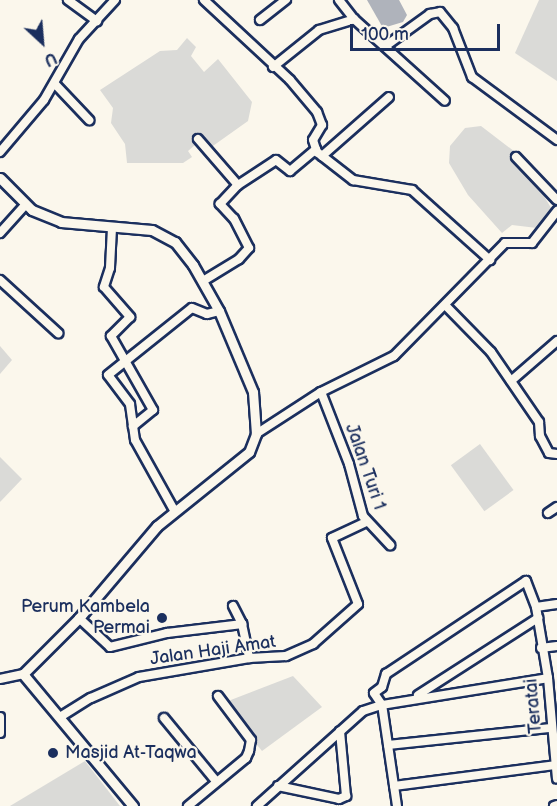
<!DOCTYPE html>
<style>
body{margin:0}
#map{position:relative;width:557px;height:806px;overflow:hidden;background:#fbf7ec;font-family:"Balsamiq Sans",sans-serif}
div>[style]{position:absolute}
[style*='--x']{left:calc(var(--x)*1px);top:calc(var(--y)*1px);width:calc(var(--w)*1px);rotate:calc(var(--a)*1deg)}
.green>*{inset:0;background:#dadad7;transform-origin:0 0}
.water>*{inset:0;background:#afb3bb}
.roads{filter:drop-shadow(2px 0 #1b2f5e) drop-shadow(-2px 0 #1b2f5e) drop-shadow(0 2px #1b2f5e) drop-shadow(0 -2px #1b2f5e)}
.minor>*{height:8px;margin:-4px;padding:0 4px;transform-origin:4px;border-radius:4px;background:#fbf7ec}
.tertiary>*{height:9px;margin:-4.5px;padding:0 4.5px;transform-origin:4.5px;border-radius:4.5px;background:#fbf7ec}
.dots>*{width:16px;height:16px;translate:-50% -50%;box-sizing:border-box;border:3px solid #fbf7ec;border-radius:50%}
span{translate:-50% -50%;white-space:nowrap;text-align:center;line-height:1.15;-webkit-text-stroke:4.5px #fbf7ec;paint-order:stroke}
.street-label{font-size:18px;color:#1b2f5e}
.poi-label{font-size:18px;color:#1b2f5e}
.right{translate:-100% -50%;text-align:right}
.left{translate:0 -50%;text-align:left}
.north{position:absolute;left:12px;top:12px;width:60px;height:60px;-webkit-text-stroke:4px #fbf7ec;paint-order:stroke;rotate:154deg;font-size:16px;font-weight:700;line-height:24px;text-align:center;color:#1b2f5e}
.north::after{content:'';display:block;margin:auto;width:21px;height:27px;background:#1b2f5e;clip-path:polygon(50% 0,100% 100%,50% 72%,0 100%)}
.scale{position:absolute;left:350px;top:24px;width:150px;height:27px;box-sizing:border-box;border:3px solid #1b2f5e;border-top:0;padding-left:8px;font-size:18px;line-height:21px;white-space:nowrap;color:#1b2f5e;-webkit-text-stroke:4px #fbf7ec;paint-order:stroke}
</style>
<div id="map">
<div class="green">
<div style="clip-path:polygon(539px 0,557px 0,557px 81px,515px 53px)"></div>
<div style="clip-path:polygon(187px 38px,196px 47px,191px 56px,204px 72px,218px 59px,252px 102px,248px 121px,210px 148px,202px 139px,188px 151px,192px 157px,183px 163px,127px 163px,125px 144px,111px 123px,113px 108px,100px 90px,160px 51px,177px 50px)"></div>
<div style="clip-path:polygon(481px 126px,519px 155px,553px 211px,537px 228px,512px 225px,502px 233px,468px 195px,449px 163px,450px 146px,465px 128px)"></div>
<div style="clip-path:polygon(0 346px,12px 360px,0 374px)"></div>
<div style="left:480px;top:444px;width:57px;height:36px;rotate:54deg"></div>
<div style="clip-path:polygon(0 457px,22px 479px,0 502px)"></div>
<div style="clip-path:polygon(293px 676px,322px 707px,262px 751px,223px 703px)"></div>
<div style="clip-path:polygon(85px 761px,120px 806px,10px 806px)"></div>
</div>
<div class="water">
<div style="clip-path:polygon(399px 0,407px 15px,403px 22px,383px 28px,367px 0)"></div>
</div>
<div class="roads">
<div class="minor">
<div style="--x:68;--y:0;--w:36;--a:36"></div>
<div style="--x:204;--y:0;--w:117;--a:42.9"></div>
<div style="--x:290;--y:80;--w:42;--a:49.8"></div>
<div style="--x:317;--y:112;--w:14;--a:69"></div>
<div style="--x:322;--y:125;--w:17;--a:121"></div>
<div style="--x:313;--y:140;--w:13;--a:72"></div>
<div style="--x:317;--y:152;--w:46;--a:37.9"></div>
<div style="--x:353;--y:180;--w:60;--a:9.6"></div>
<div style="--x:412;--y:190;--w:105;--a:41.9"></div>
<div style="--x:339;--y:0;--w:24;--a:52"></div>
<div style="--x:354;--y:19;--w:122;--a:42"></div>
<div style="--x:260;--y:20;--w:33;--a:-38"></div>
<div style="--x:387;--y:45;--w:53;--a:-35.8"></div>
<div style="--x:430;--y:14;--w:10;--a:-11"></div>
<div style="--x:440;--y:12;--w:21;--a:51"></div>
<div style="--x:453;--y:28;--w:53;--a:68.8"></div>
<div style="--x:472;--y:77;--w:106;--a:36.5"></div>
<div style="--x:273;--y:67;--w:59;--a:-38.8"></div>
<div style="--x:319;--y:30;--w:37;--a:-17"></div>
<div style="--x:55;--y:84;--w:50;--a:46.6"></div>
<div style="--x:198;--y:139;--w:61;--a:49"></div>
<div style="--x:238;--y:185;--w:45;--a:-33.3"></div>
<div style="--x:276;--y:160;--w:18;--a:38"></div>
<div style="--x:290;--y:171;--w:34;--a:-40"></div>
<div style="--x:0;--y:152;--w:68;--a:-49.8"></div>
<div style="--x:44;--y:100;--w:70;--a:-60.2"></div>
<div style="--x:79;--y:39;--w:53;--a:-47.3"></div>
<div style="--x:322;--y:156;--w:89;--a:-41.4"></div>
<div style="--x:516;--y:157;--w:59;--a:46.4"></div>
<div style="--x:112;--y:228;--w:40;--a:92.9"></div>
<div style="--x:110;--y:268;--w:20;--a:108"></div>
<div style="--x:104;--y:287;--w:40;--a:49"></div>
<div style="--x:130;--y:317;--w:27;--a:135"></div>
<div style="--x:111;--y:336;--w:85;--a:60.4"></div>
<div style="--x:153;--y:410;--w:26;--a:141"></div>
<div style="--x:0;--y:233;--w:38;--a:-48"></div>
<div style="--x:0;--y:280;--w:79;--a:42.4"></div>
<div style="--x:203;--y:281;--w:42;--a:-31.4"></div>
<div style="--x:239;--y:259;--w:15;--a:-48"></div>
<div style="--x:249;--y:248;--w:33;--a:-117"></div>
<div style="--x:234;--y:219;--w:21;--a:-133"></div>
<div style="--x:220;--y:204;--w:26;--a:-47"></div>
<div style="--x:446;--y:306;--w:64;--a:45.6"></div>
<div style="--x:491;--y:352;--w:85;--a:55.6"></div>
<div style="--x:539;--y:422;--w:14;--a:86"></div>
<div style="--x:540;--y:436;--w:19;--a:62"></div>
<div style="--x:549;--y:453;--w:8;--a:7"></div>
<div style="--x:511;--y:381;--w:61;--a:-41"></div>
<div style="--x:321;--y:392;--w:77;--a:68.7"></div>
<div style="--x:349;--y:464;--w:54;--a:74.9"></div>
<div style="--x:363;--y:516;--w:40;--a:47"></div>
<div style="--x:256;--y:434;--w:77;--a:-32.9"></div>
<div style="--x:321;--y:392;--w:81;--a:-26.3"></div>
<div style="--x:394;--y:356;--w:158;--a:-45.5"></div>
<div style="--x:505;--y:243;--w:27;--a:0"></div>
<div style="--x:532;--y:243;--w:41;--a:-52"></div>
<div style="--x:174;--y:510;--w:80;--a:-119.1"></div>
<div style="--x:135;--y:440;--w:36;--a:-98"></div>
<div style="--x:130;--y:404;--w:36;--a:-127"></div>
<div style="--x:108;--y:375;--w:107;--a:-38.6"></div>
<div style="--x:192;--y:308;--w:16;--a:22"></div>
<div style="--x:207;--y:314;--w:12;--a:-14"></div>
<div style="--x:548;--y:513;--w:11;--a:-34"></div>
<div style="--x:233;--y:606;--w:20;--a:63"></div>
<div style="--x:242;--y:624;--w:35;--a:78"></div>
<div style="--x:536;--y:607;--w:21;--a:-8"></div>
<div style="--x:79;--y:618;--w:42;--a:43.1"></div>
<div style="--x:110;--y:647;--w:59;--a:-13.8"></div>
<div style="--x:167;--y:633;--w:76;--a:-6.8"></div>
<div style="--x:541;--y:648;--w:16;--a:-7"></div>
<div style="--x:0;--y:679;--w:24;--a:-12"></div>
<div style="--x:418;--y:695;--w:143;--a:-32.7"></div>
<div style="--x:0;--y:717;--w:16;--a:90"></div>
<div style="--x:60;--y:717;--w:36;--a:-32"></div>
<div style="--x:91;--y:698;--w:52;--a:-23.6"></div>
<div style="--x:139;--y:677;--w:112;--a:-9.8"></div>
<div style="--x:249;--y:658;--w:37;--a:-3"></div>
<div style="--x:286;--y:656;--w:30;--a:-24"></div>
<div style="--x:313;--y:644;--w:60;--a:-41.6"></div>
<div style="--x:358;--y:604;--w:71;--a:-111.5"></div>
<div style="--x:332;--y:538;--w:38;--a:-25"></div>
<div style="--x:164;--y:718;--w:82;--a:50.5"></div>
<div style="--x:388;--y:745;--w:164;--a:-6"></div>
<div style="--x:278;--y:786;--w:62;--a:12"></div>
<div style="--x:339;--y:799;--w:8;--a:-23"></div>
<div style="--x:346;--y:796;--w:65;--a:-95.3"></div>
<div style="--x:394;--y:786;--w:162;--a:-7.4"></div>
<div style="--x:188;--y:806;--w:75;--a:-39.6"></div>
<div style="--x:246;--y:758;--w:8;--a:-67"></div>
<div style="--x:249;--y:751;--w:11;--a:-80"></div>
<div style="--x:251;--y:740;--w:55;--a:-126.9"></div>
<div style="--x:257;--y:806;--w:142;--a:-41.9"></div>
<div style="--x:363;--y:711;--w:20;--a:-18"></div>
<div style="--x:382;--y:705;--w:14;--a:-124"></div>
<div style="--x:374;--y:693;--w:10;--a:-37"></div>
<div style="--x:382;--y:687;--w:14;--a:-73"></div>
<div style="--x:386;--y:674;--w:168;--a:-33.6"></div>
<div style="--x:526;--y:581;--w:28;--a:69"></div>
<div style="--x:536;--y:607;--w:72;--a:80.4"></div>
<div style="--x:548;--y:678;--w:101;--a:84.9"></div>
<div style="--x:397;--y:806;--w:102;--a:-98.4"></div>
<div style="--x:382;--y:705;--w:168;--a:-9.2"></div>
<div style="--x:554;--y:806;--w:3;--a:-18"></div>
</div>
<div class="tertiary">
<div style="--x:0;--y:178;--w:45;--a:45"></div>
<div style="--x:32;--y:210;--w:31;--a:22"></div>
<div style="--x:61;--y:222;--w:91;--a:5"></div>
<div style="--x:152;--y:230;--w:26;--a:28"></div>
<div style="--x:175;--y:242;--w:29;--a:52"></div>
<div style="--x:193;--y:265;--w:53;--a:60.5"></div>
<div style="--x:219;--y:311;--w:88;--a:67.2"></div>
<div style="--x:253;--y:392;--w:42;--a:85.9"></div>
<div style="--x:256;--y:434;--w:19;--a:111"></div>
<div style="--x:249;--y:452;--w:118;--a:141.2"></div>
<div style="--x:157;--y:526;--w:121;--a:130.3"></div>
<div style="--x:79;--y:618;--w:79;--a:135"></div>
<div style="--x:23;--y:674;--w:172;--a:50.2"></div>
</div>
</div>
<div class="dots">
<div style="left:162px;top:618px;background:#1b2f5e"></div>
<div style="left:53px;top:753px;background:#1b2f5e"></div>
</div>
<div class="street-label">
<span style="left:365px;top:467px;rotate:71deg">Jalan Turi 1</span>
<span style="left:213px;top:651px;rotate:-8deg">Jalan Haji Amat</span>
<span style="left:534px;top:706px;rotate:-95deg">Teratai</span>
</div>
<div class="poi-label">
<span class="right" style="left:150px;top:618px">Perum Kambela<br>Permai</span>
<span class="left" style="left:65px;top:753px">Masjid At-Taqwa</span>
</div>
<div class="north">U</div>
<div class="scale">100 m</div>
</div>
